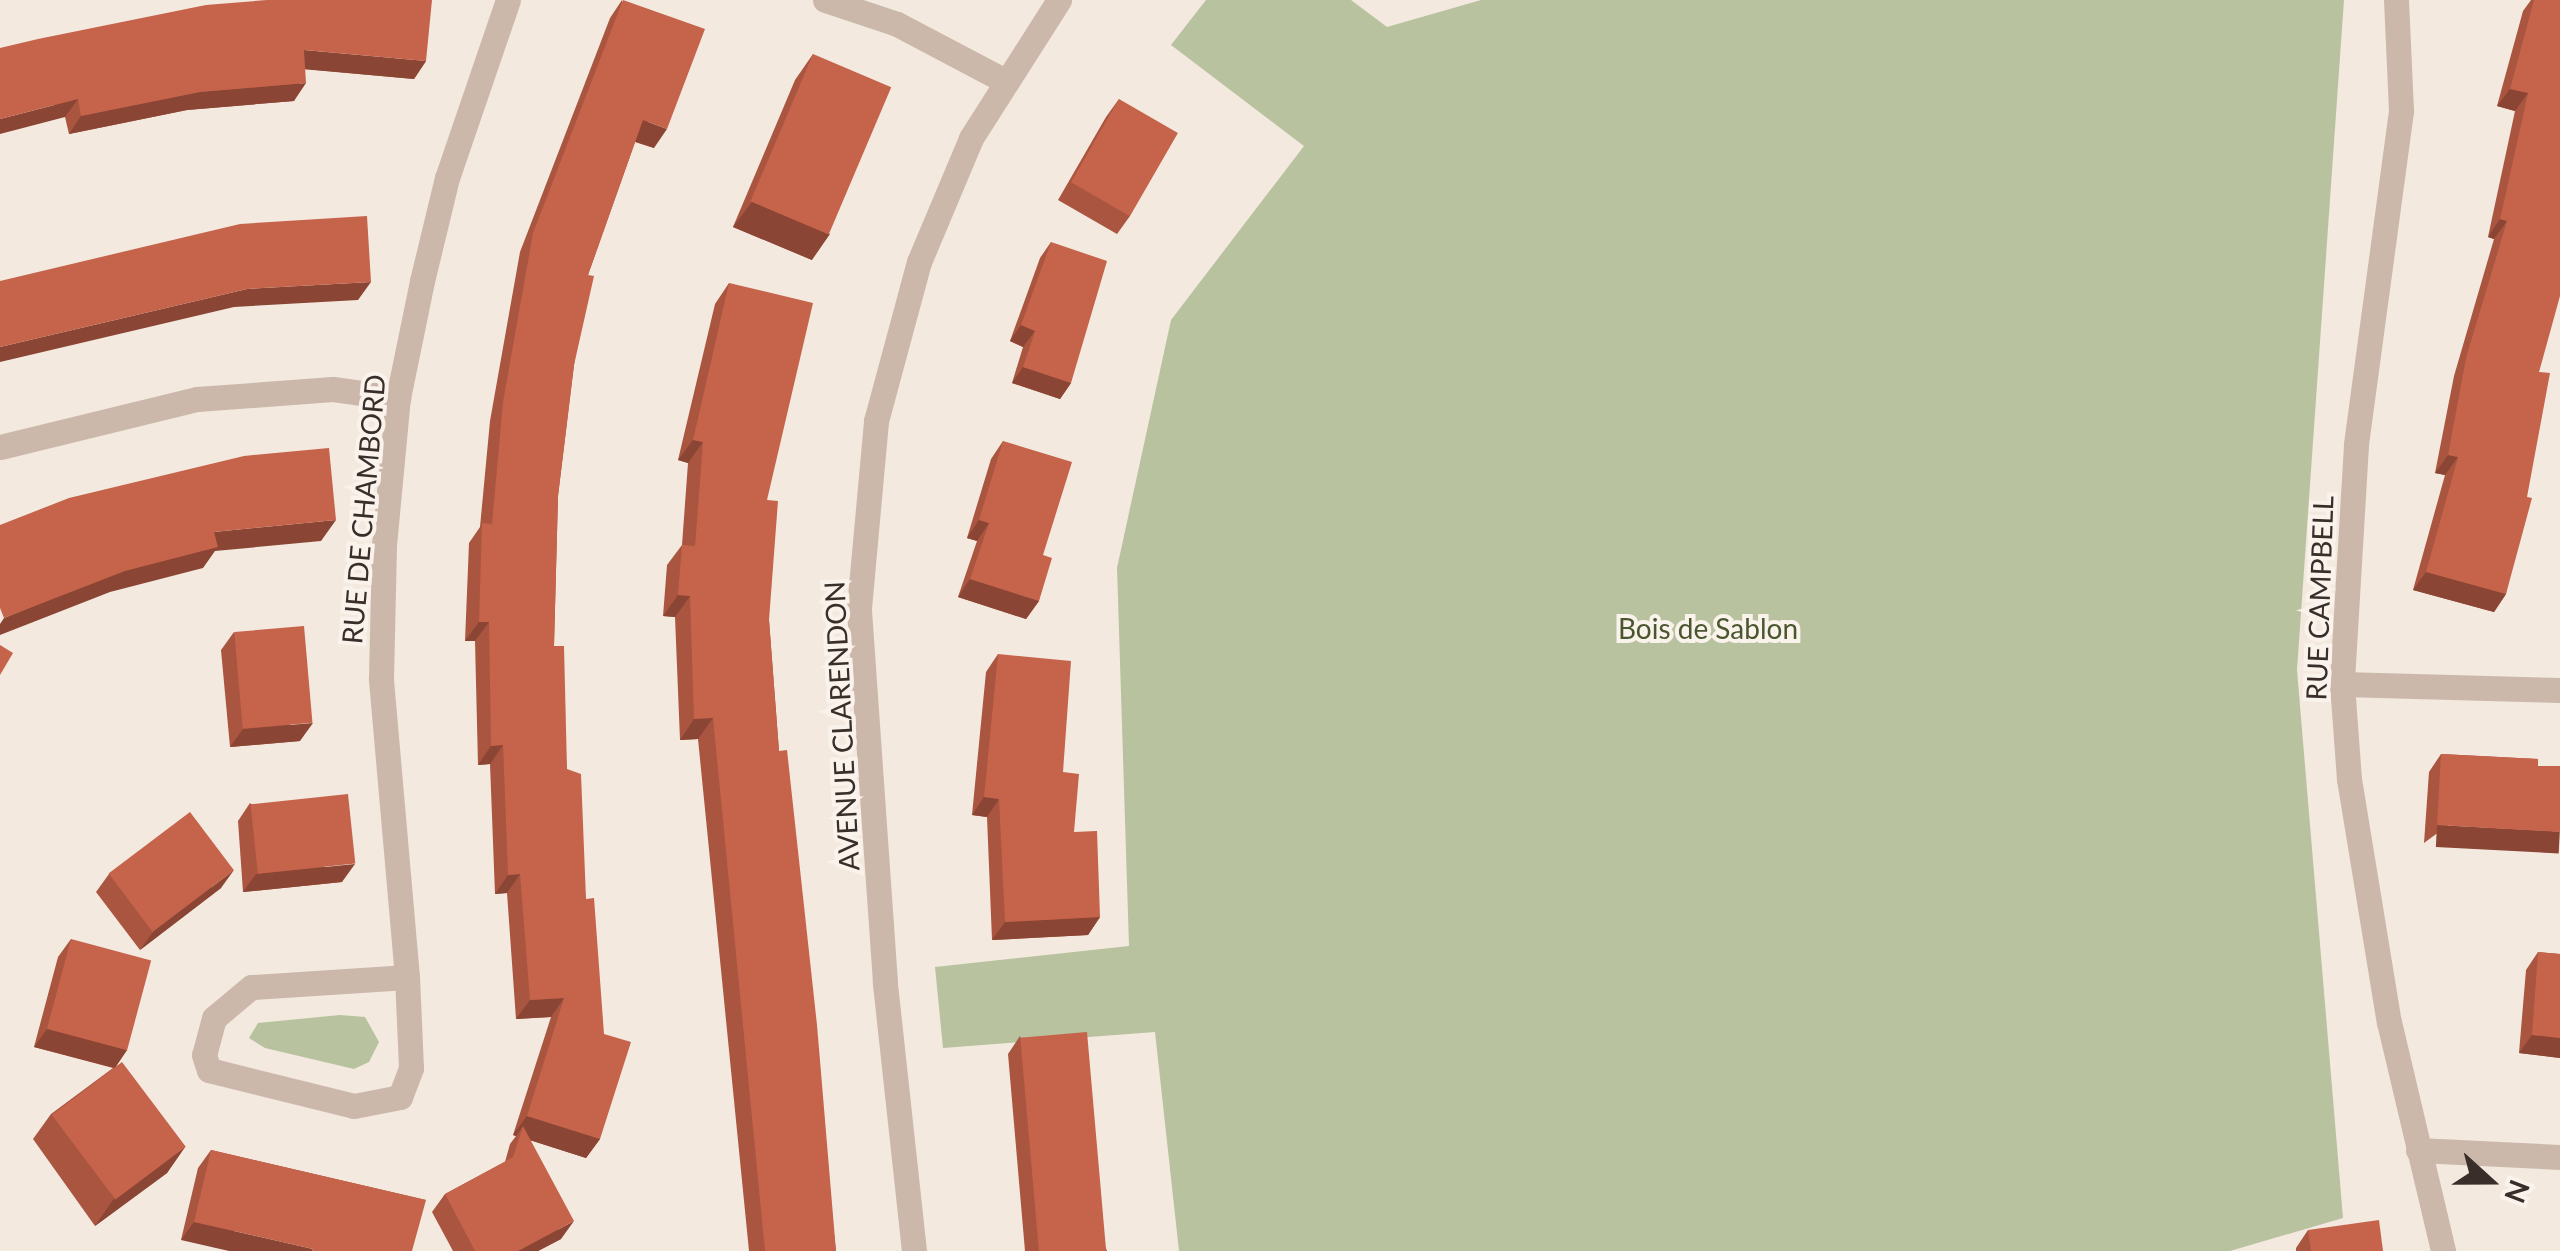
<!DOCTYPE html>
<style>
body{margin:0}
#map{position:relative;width:2560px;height:1251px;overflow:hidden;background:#f3e9df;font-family:Lato,sans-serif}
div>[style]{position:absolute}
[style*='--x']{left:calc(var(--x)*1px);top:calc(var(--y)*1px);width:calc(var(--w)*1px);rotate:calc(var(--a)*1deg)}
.green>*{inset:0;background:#b8c29f}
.minor>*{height:25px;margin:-12.5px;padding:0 12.5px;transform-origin:12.5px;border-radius:12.5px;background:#cbb8ab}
.wall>*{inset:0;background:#a95540}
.shaded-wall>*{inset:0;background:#8a4534;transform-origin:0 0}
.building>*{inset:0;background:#c5634b;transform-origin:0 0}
span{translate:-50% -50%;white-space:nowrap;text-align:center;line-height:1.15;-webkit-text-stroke:8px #faf3ec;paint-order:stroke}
.street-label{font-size:28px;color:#392e2a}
.park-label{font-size:28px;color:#4a572e}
.north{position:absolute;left:2440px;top:1131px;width:100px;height:100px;-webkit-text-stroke:8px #faf3ec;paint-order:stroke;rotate:111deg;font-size:28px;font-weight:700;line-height:40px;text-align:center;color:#392e2a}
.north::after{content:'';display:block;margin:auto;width:35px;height:45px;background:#392e2a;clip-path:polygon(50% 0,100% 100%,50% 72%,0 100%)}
</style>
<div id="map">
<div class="green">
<div style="clip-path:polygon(1206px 0,1351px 0,1387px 27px,1481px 0,2344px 0,2297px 670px,2343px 1218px,2230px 1251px,1179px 1251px,1155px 1032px,943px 1048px,935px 967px,1129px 946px,1117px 568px,1171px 320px,1304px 146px,1171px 45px)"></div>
<div style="clip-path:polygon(340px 1015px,365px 1017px,379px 1042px,369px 1062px,354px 1069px,265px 1048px,249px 1038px,258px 1023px)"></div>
</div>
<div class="minor">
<div style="--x:825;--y:0;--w:76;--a:18.4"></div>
<div style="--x:897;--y:24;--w:122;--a:27.8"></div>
<div style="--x:2396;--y:0;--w:111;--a:87.4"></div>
<div style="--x:2401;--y:111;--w:337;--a:97.7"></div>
<div style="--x:2356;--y:445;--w:239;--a:93.4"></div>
<div style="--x:2342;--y:684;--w:95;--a:85.8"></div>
<div style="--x:2349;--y:779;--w:246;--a:80.7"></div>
<div style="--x:2389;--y:1022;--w:235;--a:76.7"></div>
<div style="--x:0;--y:447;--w:203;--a:-13.7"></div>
<div style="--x:197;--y:399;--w:136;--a:-4.2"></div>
<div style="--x:333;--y:389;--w:66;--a:7.9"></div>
<div style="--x:2342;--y:684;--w:218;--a:1.6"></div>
<div style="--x:407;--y:977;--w:156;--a:176.3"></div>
<div style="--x:251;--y:987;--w:48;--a:140"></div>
<div style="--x:214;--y:1018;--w:38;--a:105"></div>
<div style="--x:204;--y:1055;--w:16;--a:72"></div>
<div style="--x:209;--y:1070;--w:149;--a:13.9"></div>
<div style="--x:354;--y:1106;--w:47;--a:-11.1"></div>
<div style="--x:400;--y:1097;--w:31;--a:-69"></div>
<div style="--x:411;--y:1068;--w:91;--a:-92.5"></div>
<div style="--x:407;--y:977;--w:300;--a:-95"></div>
<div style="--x:381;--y:678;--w:133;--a:-88.7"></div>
<div style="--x:384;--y:545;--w:148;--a:-84.6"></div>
<div style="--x:398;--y:398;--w:119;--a:-78.4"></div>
<div style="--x:422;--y:281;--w:106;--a:-76.4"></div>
<div style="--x:447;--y:178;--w:188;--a:-71.1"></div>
<div style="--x:2418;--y:1150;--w:142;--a:2.8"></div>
<div style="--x:914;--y:1251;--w:271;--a:-96.2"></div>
<div style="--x:885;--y:982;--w:375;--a:-94"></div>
<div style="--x:859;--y:608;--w:188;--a:-84.8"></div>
<div style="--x:876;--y:421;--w:165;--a:-74.9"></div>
<div style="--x:919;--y:262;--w:134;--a:-67.2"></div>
<div style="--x:971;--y:138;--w:164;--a:-57.5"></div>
</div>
<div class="wall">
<div style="clip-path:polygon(622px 0,654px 148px,635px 142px,588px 275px,574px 365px,558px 496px,554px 646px,567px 769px,586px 899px,600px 1139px,586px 1158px,530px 1140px,561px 1239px,538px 1251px,453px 1251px,432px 1212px,445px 1194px,505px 1162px,510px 1144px,516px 1136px,513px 1135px,551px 1017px,516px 1019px,507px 893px,495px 894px,490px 764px,478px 765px,475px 641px,465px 641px,469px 543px,480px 527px,490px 421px,520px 252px,610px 18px)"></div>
<div style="clip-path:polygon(2531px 0,2560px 0,2539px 372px,2506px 594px,2494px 612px,2413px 590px,2445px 475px,2435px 473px,2454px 376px,2494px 239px,2488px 237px,2515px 111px,2497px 106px,2523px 11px)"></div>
<div style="clip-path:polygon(0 48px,426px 61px,414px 79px,305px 69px,294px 101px,187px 110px,69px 134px,65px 117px)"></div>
<div style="clip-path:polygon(813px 54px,812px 260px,733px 227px,795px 80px)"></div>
<div style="clip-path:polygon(1119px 99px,1130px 216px,1117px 234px,1058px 200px,1106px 117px)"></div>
<div style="clip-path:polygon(1051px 242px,1071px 383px,1060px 399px,1012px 383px,1023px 347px,1010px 341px,1040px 258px)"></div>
<div style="clip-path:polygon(729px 283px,767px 500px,769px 620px,779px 751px,836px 1251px,749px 1251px,698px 739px,680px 740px,675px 617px,663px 616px,667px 565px,682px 545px,688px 463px,678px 460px,715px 304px)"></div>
<div style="clip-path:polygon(1003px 441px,1043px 555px,1039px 601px,1026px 619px,958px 597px,977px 541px,967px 538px,991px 459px)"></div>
<div style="clip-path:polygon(234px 632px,300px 741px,230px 747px,221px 650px)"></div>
<div style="clip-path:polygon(998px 654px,1063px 772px,1074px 832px,1100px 917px,1088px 935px,992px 940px,987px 817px,972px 815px,986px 672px)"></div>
<div style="clip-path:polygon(2441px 754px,2538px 759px,2424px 843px,2429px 772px)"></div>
<div style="clip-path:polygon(250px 803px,342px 882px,243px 892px,238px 821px)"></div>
<div style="clip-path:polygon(109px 874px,221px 888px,140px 950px,96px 892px)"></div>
<div style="clip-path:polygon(71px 939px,127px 1050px,116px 1066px,185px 1147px,167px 1173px,95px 1226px,33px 1139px,51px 1114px,113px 1068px,34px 1047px,58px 957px)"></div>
<div style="clip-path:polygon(2538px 952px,2560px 954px,2560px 1058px,2519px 1053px,2526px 970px)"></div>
<div style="clip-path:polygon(1020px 1036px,1107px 1251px,1025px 1251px,1008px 1054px)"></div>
<div style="clip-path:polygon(211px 1150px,426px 1200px,181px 1240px,198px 1168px)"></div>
<div style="clip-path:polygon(2308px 1230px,2383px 1251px,2296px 1251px,2296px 1248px)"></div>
</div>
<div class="shaded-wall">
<div style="clip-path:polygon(304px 50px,426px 61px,414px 79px,291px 68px)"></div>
<div style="clip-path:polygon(306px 83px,294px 101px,187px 110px,69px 134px,81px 116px,200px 92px)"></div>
<div style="clip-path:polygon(2510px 89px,2528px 93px,2515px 111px,2497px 106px)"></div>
<div style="clip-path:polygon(78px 99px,65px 117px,0 134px,0 119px)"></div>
<div style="clip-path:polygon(643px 120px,667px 129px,654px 148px,630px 140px)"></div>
<div style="clip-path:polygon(752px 202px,830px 234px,812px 260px,733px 227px)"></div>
<div style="clip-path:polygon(2500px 219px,2507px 221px,2494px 239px,2488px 237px)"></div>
<div style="clip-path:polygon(371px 282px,358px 300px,234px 307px,0 362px,0 347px,247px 289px)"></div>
<div style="clip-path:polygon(1021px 325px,1035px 331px,1023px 347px,1010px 341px)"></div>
<div style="clip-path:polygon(1023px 367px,1071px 383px,1060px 399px,1012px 383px)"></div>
<div style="clip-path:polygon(693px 440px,703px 442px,688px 463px,678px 460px)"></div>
<div style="clip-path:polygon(2448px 455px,2458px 457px,2445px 475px,2435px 473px)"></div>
<div style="clip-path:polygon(336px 520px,321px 541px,215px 551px,203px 568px,110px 592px,0 635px,0 624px,4px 618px,214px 532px)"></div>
<div style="clip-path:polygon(979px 520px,989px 523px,977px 541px,967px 538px)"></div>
<div style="clip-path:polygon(2426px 572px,2506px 594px,2494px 612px,2413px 590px)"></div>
<div style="clip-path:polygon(970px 579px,1039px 601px,1026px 619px,958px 597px)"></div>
<div style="clip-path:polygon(678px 595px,690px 596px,675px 617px,663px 616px)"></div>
<div style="clip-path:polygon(479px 622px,489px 622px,475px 641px,465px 641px)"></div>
<div style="clip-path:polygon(713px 718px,698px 739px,680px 740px,694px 719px)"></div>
<div style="clip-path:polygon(313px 723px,300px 741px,230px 747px,243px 729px)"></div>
<div style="clip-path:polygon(503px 745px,490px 764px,478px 765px,491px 746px)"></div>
<div style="clip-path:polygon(984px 797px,999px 799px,987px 817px,972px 815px)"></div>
<div style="left:2437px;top:825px;width:123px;height:22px;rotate:3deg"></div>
<div style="clip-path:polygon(355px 864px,342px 882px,243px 892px,256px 874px)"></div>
<div style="clip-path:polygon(234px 870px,221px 888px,140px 950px,153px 932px)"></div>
<div style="clip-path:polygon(520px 874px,507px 893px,495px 894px,508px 875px)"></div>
<div style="clip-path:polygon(1100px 917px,1088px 935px,992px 940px,1005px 922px)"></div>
<div style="clip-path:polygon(564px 998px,551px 1017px,516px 1019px,530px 1000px)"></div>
<div style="clip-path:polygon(47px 1029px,127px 1050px,115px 1068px,34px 1047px)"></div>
<div style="clip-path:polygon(2532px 1035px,2560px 1038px,2560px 1058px,2519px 1053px)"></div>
<div style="clip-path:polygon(527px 1116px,600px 1139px,586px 1158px,520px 1137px,523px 1126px,516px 1136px,513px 1135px)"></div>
<div style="clip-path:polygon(185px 1147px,167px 1173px,95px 1226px,113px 1200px)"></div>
<div style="clip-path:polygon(574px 1221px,561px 1239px,538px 1251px,518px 1251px)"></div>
<div style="clip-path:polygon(194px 1222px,313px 1249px,312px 1251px,229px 1251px,181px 1240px)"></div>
</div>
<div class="building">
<div style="clip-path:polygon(267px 0,432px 0,426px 61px,304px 50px,306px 83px,200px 92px,81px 116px,78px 99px,0 119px,0 48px,38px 39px,206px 5px)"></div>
<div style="clip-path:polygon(623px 0,705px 29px,667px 129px,643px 120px,588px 275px,594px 276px,574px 365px,558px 496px,554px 646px,564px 646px,567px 769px,581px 774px,586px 899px,594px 898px,604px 1034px,631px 1042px,600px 1139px,527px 1116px,564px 998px,530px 1000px,520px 874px,508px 875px,503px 745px,491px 746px,489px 622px,479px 622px,482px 523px,492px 524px,503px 402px,533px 233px)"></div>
<div style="clip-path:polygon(2534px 0,2560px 0,2560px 296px,2539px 372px,2550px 373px,2527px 497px,2532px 498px,2506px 594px,2426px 572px,2458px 457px,2448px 455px,2466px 358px,2507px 221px,2500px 219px,2528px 93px,2510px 89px)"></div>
<div style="left:813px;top:54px;width:85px;height:160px;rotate:23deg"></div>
<div style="left:1119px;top:99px;width:68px;height:96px;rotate:30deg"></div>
<div style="clip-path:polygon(367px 216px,371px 282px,247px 289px,0 347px,0 281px,240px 224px)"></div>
<div style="clip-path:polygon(1051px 242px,1107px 261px,1071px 383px,1023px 367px,1035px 331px,1021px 325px)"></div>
<div style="clip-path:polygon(729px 283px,813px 303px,767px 500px,778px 501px,769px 620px,779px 751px,787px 750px,817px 1025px,836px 1251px,765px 1251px,713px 718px,694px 719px,690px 596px,678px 595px,682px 545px,695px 546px,703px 442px,693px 440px)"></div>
<div style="clip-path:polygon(1003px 441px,1072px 462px,1043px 555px,1052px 558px,1039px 601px,970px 579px,989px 523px,979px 520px)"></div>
<div style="clip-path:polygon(329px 448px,336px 520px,214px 532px,218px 547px,125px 571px,4px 618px,0 608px,0 525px,69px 498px,244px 456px)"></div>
<div style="left:304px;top:626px;width:97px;height:70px;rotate:85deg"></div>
<div style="clip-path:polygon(0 645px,13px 653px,0 675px)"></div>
<div style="clip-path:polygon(998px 654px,1071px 661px,1063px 772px,1079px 774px,1074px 832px,1097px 831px,1100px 917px,1005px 922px,999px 799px,984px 797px)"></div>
<div style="clip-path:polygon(2441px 754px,2538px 759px,2538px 766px,2560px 766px,2560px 832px,2437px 825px)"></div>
<div style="left:348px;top:794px;width:70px;height:98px;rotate:84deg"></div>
<div style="left:190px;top:812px;width:73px;height:102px;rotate:53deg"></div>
<div style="left:71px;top:939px;width:83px;height:93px;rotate:15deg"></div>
<div style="clip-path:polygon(2538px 952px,2560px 954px,2560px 1038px,2532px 1035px)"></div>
<div style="left:1087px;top:1032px;width:220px;height:67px;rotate:85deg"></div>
<div style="left:122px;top:1062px;width:106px;height:88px;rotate:53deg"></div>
<div style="clip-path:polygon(523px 1126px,574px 1221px,518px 1251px,475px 1251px,445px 1194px,513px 1157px)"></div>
<div style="clip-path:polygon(211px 1150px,426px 1200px,412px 1251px,312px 1251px,313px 1249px,194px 1222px)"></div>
<div style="clip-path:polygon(2379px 1220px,2383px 1251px,2311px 1251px,2308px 1230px)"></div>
</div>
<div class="street-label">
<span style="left:363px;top:509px;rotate:-85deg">RUE DE CHAMBORD</span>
<span style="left:2319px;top:598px;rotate:-88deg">RUE CAMPBELL</span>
<span style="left:841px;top:726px;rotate:-93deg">AVENUE CLARENDON</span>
</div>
<div class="park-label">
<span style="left:1708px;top:628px">Bois de Sablon</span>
</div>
<div class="north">N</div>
</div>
